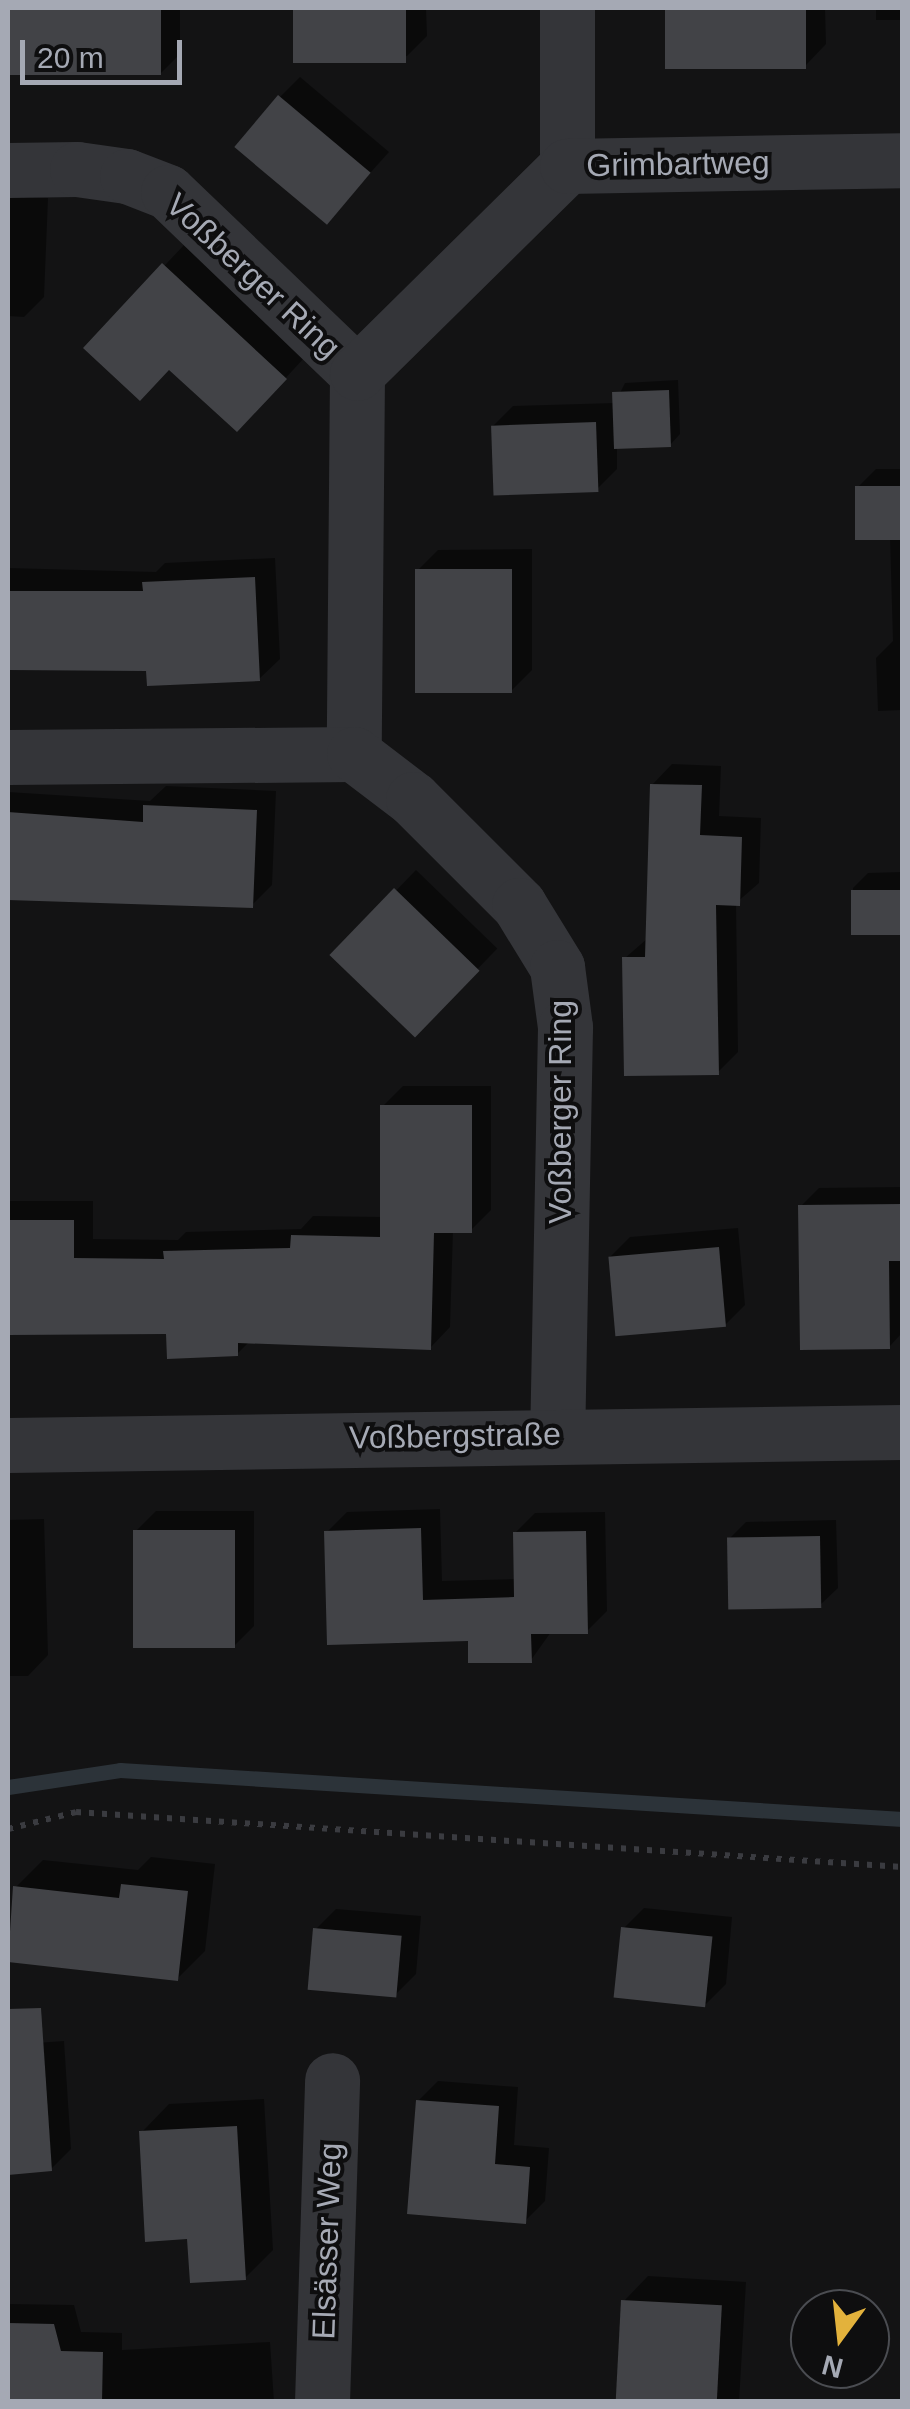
<!DOCTYPE html>
<meta charset="utf-8">
<style>
body{margin:0}
#map{position:relative;width:910px;height:2409px;overflow:hidden;background:#131314;font-family:Helvetica,sans-serif}
div>[style]{position:absolute}
[style*='--x']{left:calc(var(--x)*1px);top:calc(var(--y)*1px);width:calc(var(--w)*1px);rotate:calc(var(--a)*1deg)}
.shadow>*{inset:0;background:#0007;transform-origin:0 0}
.stream>*{height:15px;margin:-7.5px;padding:0 7.5px;transform-origin:7.5px;border-radius:7.5px;background:#2c3339}
.building>*{inset:0;background:#424347;transform-origin:0 0}
.path>*{height:6px;margin-top:-3px;transform-origin:0;background:repeating-linear-gradient(90deg,#3a3b40 0 5px,transparent 0 13px)}
.minor>*{height:55px;margin:-27.5px;padding:0 27.5px;transform-origin:27.5px;border-radius:27.5px;background:#343539}
span{translate:-50% -50%;white-space:nowrap;text-align:center;line-height:1.15;-webkit-text-stroke:8px #0e0e0f;paint-order:stroke}
.street-label{font-size:32px;color:#a5a9b4}
.frame{position:absolute;inset:0;border:10px solid #a5a9b4;pointer-events:none}
.north{position:absolute;left:790px;top:2289px;width:100px;height:100px;box-sizing:border-box;background:#0e0e0f;border:2px solid #4a4c51;border-radius:50%;rotate:195deg;font-size:28px;font-weight:700;line-height:40px;text-align:center;color:#a5a9b4}
.north::after{content:'';display:block;margin:auto;width:35px;height:45px;background:#e3b23c;clip-path:polygon(50% 0,100% 100%,50% 72%,0 100%)}
.scale{position:absolute;left:20px;top:40px;width:162px;height:45px;box-sizing:border-box;border:5px solid #a5a9b4;border-top:0;padding-left:12px;font-size:30px;line-height:35px;white-space:nowrap;color:#a5a9b4;-webkit-text-stroke:8px #0e0e0f;paint-order:stroke}
</style>
<div id="map">
<div class="shadow">
<div style="clip-path:polygon(8px 8px,180px 8px,180px 54px,160px 74px,8px 73px)"></div>
<div style="clip-path:polygon(296px 8px,426px 8px,427px 36px,407px 56px,298px 60px)"></div>
<div style="clip-path:polygon(668px 8px,825px 8px,826px 44px,806px 65px,668px 66px)"></div>
<div style="left:876px;top:8px;width:26px;height:12px"></div>
<div style="clip-path:polygon(300px 77px,389px 152px,326px 222px,280px 97px)"></div>
<div style="clip-path:polygon(8px 196px,48px 198px,44px 297px,24px 317px,8px 316px)"></div>
<div style="clip-path:polygon(184px 245px,305px 357px,257px 409px,170px 367px,87px 348px)"></div>
<div style="clip-path:polygon(678px 380px,680px 434px,670px 445px,617px 447px,617px 469px,597px 489px,493px 426px,513px 406px,615px 403px,625px 383px)"></div>
<div style="clip-path:polygon(876px 469px,902px 469px,902px 710px,878px 711px,876px 658px,893px 641px,890px 538px,857px 488px)"></div>
<div style="clip-path:polygon(532px 549px,532px 670px,512px 690px,418px 570px,438px 550px)"></div>
<div style="clip-path:polygon(275px 558px,280px 659px,259px 679px,149px 668px,8px 668px,8px 568px,156px 572px,165px 563px)"></div>
<div style="clip-path:polygon(672px 764px,721px 766px,719px 816px,761px 818px,759px 883px,736px 903px,738px 1052px,718px 1072px,625px 958px,648px 938px,652px 785px)"></div>
<div style="clip-path:polygon(166px 786px,276px 791px,272px 885px,252px 905px,8px 895px,8px 792px,150px 801px)"></div>
<div style="left:416px;top:870px;width:113px;height:119px;rotate:44deg"></div>
<div style="clip-path:polygon(902px 872px,902px 932px,854px 933px,853px 888px,868px 873px)"></div>
<div style="clip-path:polygon(403px 1086px,491px 1086px,491px 1210px,470px 1231px,453px 1230px,450px 1327px,430px 1348px,250px 1341px,237px 1354px,168px 1332px,8px 1332px,8px 1201px,93px 1201px,93px 1239px,178px 1240px,186px 1232px,301px 1229px,313px 1216px,383px 1217px,383px 1106px)"></div>
<div style="clip-path:polygon(902px 1187px,902px 1333px,889px 1347px,801px 1206px,819px 1188px)"></div>
<div style="clip-path:polygon(738px 1228px,745px 1305px,725px 1325px,610px 1257px,630px 1237px)"></div>
<div style="clip-path:polygon(440px 1509px,442px 1581px,516px 1579px,515px 1533px,535px 1513px,605px 1512px,607px 1611px,587px 1631px,551px 1632px,531px 1660px,470px 1638px,327px 1532px,347px 1512px)"></div>
<div style="clip-path:polygon(156px 1511px,254px 1511px,254px 1626px,234px 1646px,136px 1531px)"></div>
<div style="clip-path:polygon(44px 1519px,48px 1655px,28px 1676px,8px 1676px,8px 1520px)"></div>
<div style="clip-path:polygon(836px 1520px,838px 1588px,820px 1605px,729px 1539px,746px 1522px)"></div>
<div style="clip-path:polygon(151px 1857px,215px 1864px,205px 1951px,177px 1979px,8px 1960px,15px 1888px,43px 1860px,138px 1870px)"></div>
<div style="clip-path:polygon(644px 1908px,732px 1917px,726px 1984px,706px 2004px,624px 1928px)"></div>
<div style="clip-path:polygon(336px 1909px,421px 1916px,416px 1974px,396px 1994px,316px 1929px)"></div>
<div style="clip-path:polygon(64px 2041px,71px 2149px,51px 2169px,8px 2172px,8px 2045px)"></div>
<div style="clip-path:polygon(438px 2081px,518px 2087px,514px 2145px,549px 2148px,545px 2201px,525px 2221px,418px 2101px)"></div>
<div style="clip-path:polygon(264px 2099px,273px 2250px,245px 2278px,190px 2237px,142px 2132px,169px 2104px)"></div>
<div style="clip-path:polygon(648px 2276px,746px 2282px,739px 2402px,618px 2402px,624px 2301px)"></div>
<div style="clip-path:polygon(8px 2304px,74px 2305px,81px 2332px,122px 2333px,122px 2350px,270px 2342px,274px 2402px,8px 2402px)"></div>
</div>
<div class="stream">
<div style="--x:8;--y:1787;--w:113;--a:-8.6"></div>
<div style="--x:120;--y:1770;--w:784;--a:3.59"></div>
</div>
<div class="building">
<div style="left:8px;top:8px;width:153px;height:67px"></div>
<div style="left:293px;top:8px;width:113px;height:55px"></div>
<div style="left:665px;top:8px;width:141px;height:61px"></div>
<div style="left:278px;top:95px;width:121px;height:68px;rotate:40deg"></div>
<div style="clip-path:polygon(162px 263px,287px 379px,237px 432px,169px 370px,140px 401px,83px 348px)"></div>
<div style="left:669px;top:390px;width:57px;height:57px;rotate:88deg"></div>
<div style="left:596px;top:422px;width:70px;height:105px;rotate:88deg"></div>
<div style="left:902px;top:486px;width:54px;height:47px;rotate:90deg"></div>
<div style="left:415px;top:569px;width:97px;height:124px"></div>
<div style="clip-path:polygon(255px 577px,260px 681px,147px 686px,146px 671px,8px 670px,8px 591px,143px 591px,142px 582px)"></div>
<div style="clip-path:polygon(650px 784px,702px 785px,700px 835px,742px 837px,740px 906px,716px 905px,719px 1075px,624px 1076px,622px 957px,645px 957px)"></div>
<div style="clip-path:polygon(143px 805px,257px 810px,253px 908px,8px 900px,8px 812px,143px 822px)"></div>
<div style="left:394px;top:888px;width:119px;height:93px;rotate:44deg"></div>
<div style="left:902px;top:890px;width:45px;height:51px;rotate:90deg"></div>
<div style="clip-path:polygon(380px 1105px,472px 1105px,472px 1233px,434px 1233px,431px 1350px,238px 1343px,238px 1356px,167px 1359px,166px 1334px,8px 1335px,8px 1220px,74px 1220px,74px 1258px,164px 1259px,163px 1251px,290px 1248px,291px 1235px,380px 1237px)"></div>
<div style="clip-path:polygon(902px 1204px,902px 1261px,889px 1261px,890px 1349px,800px 1350px,798px 1205px)"></div>
<div style="left:719px;top:1247px;width:80px;height:111px;rotate:85deg"></div>
<div style="clip-path:polygon(421px 1528px,423px 1600px,514px 1597px,513px 1532px,586px 1531px,588px 1634px,531px 1634px,532px 1663px,468px 1663px,468px 1641px,327px 1645px,324px 1531px)"></div>
<div style="left:133px;top:1530px;width:102px;height:118px"></div>
<div style="left:820px;top:1536px;width:72px;height:93px;rotate:89deg"></div>
<div style="clip-path:polygon(121px 1884px,188px 1891px,178px 1981px,8px 1962px,13px 1886px,119px 1898px)"></div>
<div style="left:621px;top:1927px;width:92px;height:71px;rotate:6deg"></div>
<div style="left:313px;top:1928px;width:89px;height:62px;rotate:5deg"></div>
<div style="clip-path:polygon(41px 2008px,52px 2171px,8px 2175px,8px 2009px)"></div>
<div style="clip-path:polygon(416px 2100px,499px 2106px,495px 2164px,530px 2167px,526px 2224px,407px 2214px)"></div>
<div style="clip-path:polygon(237px 2126px,246px 2280px,190px 2283px,187px 2239px,145px 2242px,139px 2131px)"></div>
<div style="left:621px;top:2300px;width:101px;height:102px;rotate:3deg"></div>
<div style="clip-path:polygon(8px 2323px,54px 2324px,61px 2351px,103px 2352px,102px 2402px,8px 2402px)"></div>
</div>
<div class="path">
<div style="--x:8;--y:1829;--w:70;--a:-14"></div>
<div style="--x:76;--y:1812;--w:828;--a:3.81"></div>
</div>
<div class="minor">
<div style="--x:567;--y:8;--w:158;--a:90"></div>
<div style="--x:8;--y:170;--w:69;--a:-0.8"></div>
<div style="--x:77;--y:169;--w:50;--a:8"></div>
<div style="--x:127;--y:176;--w:44;--a:21.3"></div>
<div style="--x:168;--y:192;--w:262;--a:43.8"></div>
<div style="--x:357;--y:373;--w:381;--a:90.5"></div>
<div style="--x:354;--y:754;--w:346;--a:179.5"></div>
<div style="--x:357;--y:373;--w:295;--a:-44.6"></div>
<div style="--x:567;--y:166;--w:335;--a:-1"></div>
<div style="--x:354;--y:754;--w:74;--a:37.3"></div>
<div style="--x:413;--y:799;--w:150;--a:45"></div>
<div style="--x:519;--y:905;--w:73;--a:58.5"></div>
<div style="--x:557;--y:967;--w:61;--a:82.4"></div>
<div style="--x:565;--y:1027;--w:407;--a:91.1"></div>
<div style="--x:8;--y:1445;--w:894;--a:-0.83"></div>
<div style="--x:322;--y:2402;--w:322;--a:-88.2"></div>
</div>
<div class="street-label">
<span style="left:678px;top:164px;rotate:-1deg">Grimbartweg</span>
<span style="left:253px;top:276px;rotate:43deg">Voßberger Ring</span>
<span style="left:560px;top:1112px;rotate:-90deg">Voßberger Ring</span>
<span style="left:455px;top:1436px;rotate:-1deg">Voßbergstraße</span>
<span style="left:327px;top:2241px;rotate:-88deg">Elsässer Weg</span>
</div>
<div class="frame"></div>
<div class="north">N</div>
<div class="scale">20 m</div>
</div>
